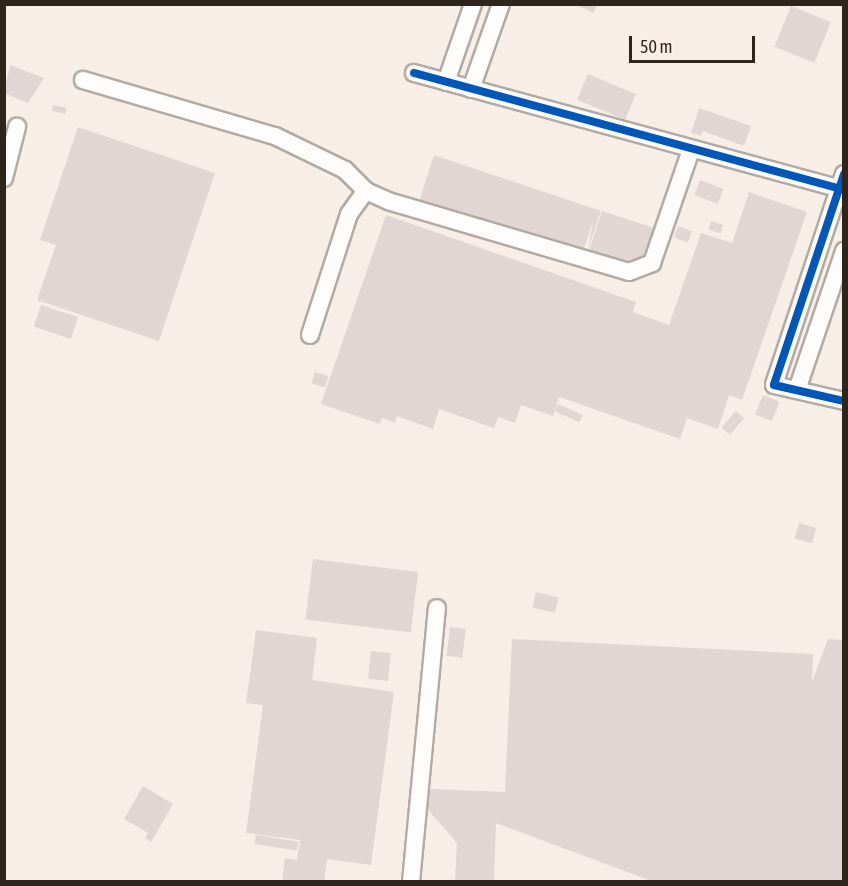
<!DOCTYPE html>
<style>
body{margin:0}
#map{position:relative;width:848px;height:886px;overflow:hidden;background:#f7efe7;font-family:"Asap Condensed",sans-serif}
div>[style]{position:absolute}
[style*='--x']{left:calc(var(--x)*1px);top:calc(var(--y)*1px);width:calc(var(--w)*1px);rotate:calc(var(--a)*1deg)}
.building>*{inset:0;background:#e1d6d2;transform-origin:0 0}
.roads{filter:drop-shadow(2px 0 #b3aba3) drop-shadow(-2px 0 #b3aba3) drop-shadow(0 2px #b3aba3) drop-shadow(0 -2px #b3aba3)}
.minor>*{height:16px;margin:-8px;padding:0 8px;transform-origin:8px;border-radius:8px;background:#fefdfb}
.cycleway>*{height:8px;margin:-4px;padding:0 4px;transform-origin:4px;border-radius:4px;background:#0057b8}
span{translate:-50% -50%;white-space:nowrap;text-align:center;line-height:1.15;-webkit-text-stroke:6px #feefe0;paint-order:stroke}
.frame{position:absolute;inset:0;border:6px solid #2e251c;pointer-events:none}
.scale{position:absolute;left:629px;top:36px;width:126px;height:27px;box-sizing:border-box;border:3px solid #2e251c;border-top:0;padding-left:8px;font-size:18px;line-height:21px;white-space:nowrap;color:#2e251c;-webkit-text-stroke:4px #feefe0;paint-order:stroke}
</style>
<div id="map">
<div class="building">
<div style="clip-path:polygon(574px 4px,597px 4px,594px 13px)"></div>
<div style="left:791px;top:6px;width:43px;height:44px;rotate:22deg"></div>
<div style="clip-path:polygon(10px 65px,44px 78px,28px 103px,4px 93px)"></div>
<div style="left:588px;top:74px;width:52px;height:28px;rotate:23deg"></div>
<div style="left:53px;top:105px;width:14px;height:6px;rotate:12deg"></div>
<div style="clip-path:polygon(699px 108px,751px 126px,744px 146px,703px 131px,701px 136px,691px 133px)"></div>
<div style="clip-path:polygon(78px 127px,215px 173px,159px 341px,37px 300px,56px 245px,40px 240px)"></div>
<div style="clip-path:polygon(434px 155px,601px 211px,588px 250px,593px 222px,580px 260px,418px 205px)"></div>
<div style="left:700px;top:180px;width:25px;height:16px;rotate:21deg"></div>
<div style="clip-path:polygon(749px 192px,807px 212px,742px 400px,729px 395px,718px 429px,687px 418px,680px 439px,559px 397px,553px 416px,521px 405px,515px 423px,498px 417px,494px 428px,439px 409px,433px 429px,397px 416px,395px 423px,382px 418px,380px 424px,321px 404px,386px 215px,636px 302px,633px 312px,669px 325px,701px 233px,732px 243px)"></div>
<div style="left:602px;top:211px;width:55px;height:44px;rotate:18deg"></div>
<div style="left:711px;top:221px;width:13px;height:9px;rotate:18deg"></div>
<div style="left:678px;top:226px;width:15px;height:12px;rotate:20deg"></div>
<div style="left:41px;top:305px;width:39px;height:23px;rotate:18deg"></div>
<div style="left:315px;top:372px;width:14px;height:12px;rotate:17deg"></div>
<div style="left:763px;top:395px;width:18px;height:21px;rotate:22deg"></div>
<div style="left:558px;top:404px;width:27px;height:8px;rotate:24deg"></div>
<div style="left:736px;top:411px;width:11px;height:22px;rotate:41deg"></div>
<div style="left:799px;top:523px;width:18px;height:16px;rotate:16deg"></div>
<div style="left:313px;top:559px;width:106px;height:61px;rotate:7deg"></div>
<div style="left:536px;top:592px;width:23px;height:16px;rotate:13deg"></div>
<div style="left:450px;top:627px;width:16px;height:29px;rotate:7deg"></div>
<div style="clip-path:polygon(256px 630px,317px 638px,312px 680px,394px 692px,371px 865px,327px 859px,324px 882px,282px 882px,285px 858px,297px 860px,300px 840px,246px 833px,263px 705px,246px 703px)"></div>
<div style="clip-path:polygon(512px 639px,813px 654px,812px 682px,828px 639px,844px 640px,844px 882px,654px 882px,496px 823px,494px 882px,455px 882px,457px 843px,409px 788px,505px 792px)"></div>
<div style="left:371px;top:651px;width:20px;height:28px;rotate:6deg"></div>
<div style="clip-path:polygon(143px 786px,173px 804px,151px 842px,145px 838px,148px 833px,124px 819px)"></div>
<div style="left:256px;top:835px;width:43px;height:9px;rotate:9deg"></div>
</div>
<div class="roads">
<div class="minor">
<div style="--x:414;--y:73;--w:446;--a:15.2"></div>
<div style="--x:83;--y:80;--w:200;--a:16.3"></div>
<div style="--x:275;--y:136;--w:78;--a:25.9"></div>
<div style="--x:345;--y:170;--w:30;--a:45"></div>
<div style="--x:366;--y:191;--w:24;--a:24"></div>
<div style="--x:388;--y:201;--w:251;--a:16.4"></div>
<div style="--x:629;--y:272;--w:25;--a:-21"></div>
<div style="--x:652;--y:263;--w:120;--a:-71"></div>
<div style="--x:446;--y:82;--w:83;--a:-70.9"></div>
<div style="--x:471;--y:89;--w:90;--a:-70.6"></div>
<div style="--x:844;--y:174;--w:222;--a:108.4"></div>
<div style="--x:774;--y:385;--w:72;--a:12.9"></div>
<div style="--x:4;--y:178;--w:53;--a:-75.7"></div>
<div style="--x:310;--y:335;--w:127;--a:-72.1"></div>
<div style="--x:349;--y:214;--w:29;--a:-54"></div>
<div style="--x:797;--y:390;--w:147;--a:-71.3"></div>
<div style="--x:411;--y:882;--w:275;--a:-84.6"></div>
</div>
</div>
<div class="cycleway">
<div style="--x:414;--y:73;--w:446;--a:15.2"></div>
<div style="--x:844;--y:174;--w:222;--a:108.4"></div>
<div style="--x:774;--y:385;--w:72;--a:12.9"></div>
</div>
<div class="frame"></div>
<div class="scale">50 m</div>
</div>
